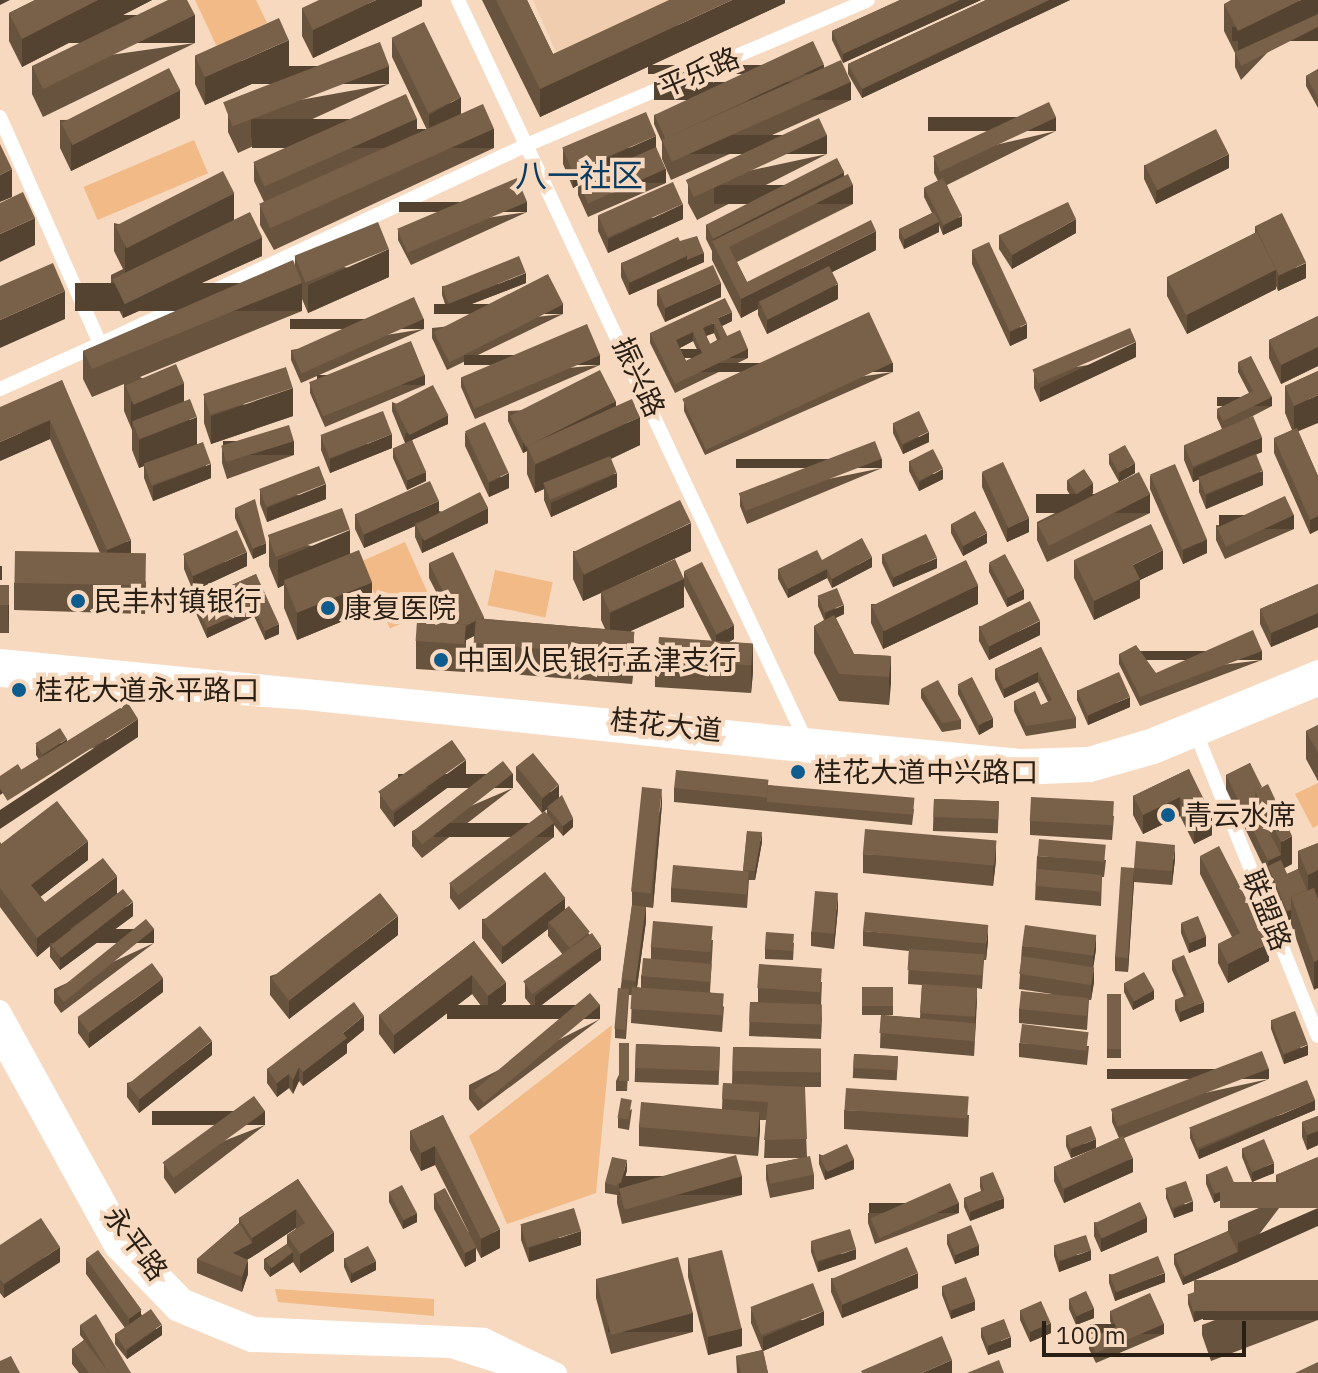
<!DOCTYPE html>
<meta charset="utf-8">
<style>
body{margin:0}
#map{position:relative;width:1318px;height:1373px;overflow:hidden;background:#f6d9bf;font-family:"IBM Plex Sans","Noto Sans SC",sans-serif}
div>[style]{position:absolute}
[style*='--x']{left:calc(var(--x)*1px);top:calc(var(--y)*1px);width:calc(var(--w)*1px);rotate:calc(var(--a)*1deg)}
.built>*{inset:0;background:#f0cdae}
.green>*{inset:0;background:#f1ba86;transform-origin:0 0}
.street>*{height:14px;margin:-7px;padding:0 7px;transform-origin:7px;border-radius:7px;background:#fff}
.secondary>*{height:20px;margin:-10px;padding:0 10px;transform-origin:10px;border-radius:10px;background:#fff}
.wall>*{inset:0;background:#68533e;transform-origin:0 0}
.shaded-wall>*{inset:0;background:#554332;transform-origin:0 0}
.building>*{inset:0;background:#796048;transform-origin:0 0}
.dots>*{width:22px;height:22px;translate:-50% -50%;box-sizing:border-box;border:4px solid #f6d9bf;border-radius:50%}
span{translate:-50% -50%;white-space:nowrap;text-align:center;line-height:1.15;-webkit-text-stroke:8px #f6d9bf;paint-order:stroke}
.street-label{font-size:28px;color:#2a1f15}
.poi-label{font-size:28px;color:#2a1f15}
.left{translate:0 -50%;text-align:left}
.quarter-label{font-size:32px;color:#083b5f}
.scale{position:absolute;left:1042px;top:1321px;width:204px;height:36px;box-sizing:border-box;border:4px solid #2a1f15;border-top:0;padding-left:10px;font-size:24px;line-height:28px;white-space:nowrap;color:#2a1f15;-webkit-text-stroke:6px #f6d9bf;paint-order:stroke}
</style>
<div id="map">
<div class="built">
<div style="clip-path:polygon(533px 0,700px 0,561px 63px)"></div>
</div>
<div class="green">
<div style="clip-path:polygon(195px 0,256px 0,267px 23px,217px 47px)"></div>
<div style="left:194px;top:140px;width:36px;height:120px;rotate:67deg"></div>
<div style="left:405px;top:542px;width:73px;height:49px;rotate:66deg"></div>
<div style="left:495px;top:570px;width:59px;height:36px;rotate:12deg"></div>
<div style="clip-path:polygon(1318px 783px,1318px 825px,1313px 828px,1295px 794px)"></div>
<div style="clip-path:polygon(612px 1025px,596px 1193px,507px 1224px,469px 1136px)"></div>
<div style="clip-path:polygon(275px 1289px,434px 1299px,434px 1316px,278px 1302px)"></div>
</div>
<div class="street">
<div style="--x:458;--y:0;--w:823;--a:64.84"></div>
<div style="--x:0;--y:117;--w:248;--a:66.2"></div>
<div style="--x:100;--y:344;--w:110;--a:155.8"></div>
<div style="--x:102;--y:343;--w:471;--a:-25"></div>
<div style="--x:529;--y:144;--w:368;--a:-23"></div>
<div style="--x:1198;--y:738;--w:321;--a:68.1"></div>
</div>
<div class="secondary">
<div style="--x:0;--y:659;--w:1025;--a:5.6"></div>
<div style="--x:1020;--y:759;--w:68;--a:-1.7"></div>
<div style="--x:1088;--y:757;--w:65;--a:-16.2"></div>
<div style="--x:1150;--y:739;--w:182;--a:-22.3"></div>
<div style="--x:0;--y:677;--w:308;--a:4.3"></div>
<div style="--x:307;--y:700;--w:717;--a:6"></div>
<div style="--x:1020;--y:775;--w:70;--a:-2.5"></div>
<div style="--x:1090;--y:772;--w:66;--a:-15.7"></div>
<div style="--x:1154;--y:754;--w:178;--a:-22.5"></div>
<div style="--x:0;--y:1010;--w:263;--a:61.1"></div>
<div style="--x:127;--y:1240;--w:82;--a:46"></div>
<div style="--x:184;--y:1299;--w:75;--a:21.8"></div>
<div style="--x:254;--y:1327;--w:230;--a:2.7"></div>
<div style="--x:484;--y:1338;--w:81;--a:25.6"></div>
<div style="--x:0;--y:1040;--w:238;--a:61.1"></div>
<div style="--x:115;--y:1248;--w:88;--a:45.9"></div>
<div style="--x:176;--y:1311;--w:81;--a:22.5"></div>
<div style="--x:251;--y:1342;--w:200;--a:1.7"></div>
<div style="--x:451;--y:1348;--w:83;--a:17.6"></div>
</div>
<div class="wall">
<div style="clip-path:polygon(35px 0,152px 0,22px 67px,9px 41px,9px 13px)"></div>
<div style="clip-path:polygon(422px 0,422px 6px,313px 58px,302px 36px,302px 8px)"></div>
<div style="clip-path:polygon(482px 0,527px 0,553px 54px,785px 0,785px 3px,540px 117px)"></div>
<div style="clip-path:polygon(900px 0,981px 0,843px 63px,832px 40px,832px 31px)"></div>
<div style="clip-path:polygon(986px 0,1070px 0,862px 98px,848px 74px,848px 64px)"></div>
<div style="clip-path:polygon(1318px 0,1241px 80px,1235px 67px,1235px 53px,1224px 31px,1224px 4px)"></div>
<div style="clip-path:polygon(392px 38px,461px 114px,494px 148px,274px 250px,260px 225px,260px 206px,265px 204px,254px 181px,254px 162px,417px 134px,427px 130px,392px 57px)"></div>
<div style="clip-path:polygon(195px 43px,43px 117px,32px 94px,32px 66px)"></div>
<div style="clip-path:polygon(195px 56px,289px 67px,205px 105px,195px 84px)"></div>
<div style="clip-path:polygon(824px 68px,851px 100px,671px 180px,662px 159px,662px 142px,654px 124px,654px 115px)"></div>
<div style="clip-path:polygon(1318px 69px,1318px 108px,1306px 86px,1306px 76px)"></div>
<div style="clip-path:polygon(389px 84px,238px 153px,228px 132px,228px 113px)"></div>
<div style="clip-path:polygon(180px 118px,71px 171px,60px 148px,60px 120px)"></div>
<div style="clip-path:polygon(1056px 131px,947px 185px,962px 226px,943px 235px,939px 225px,939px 232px,904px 249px,899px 238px,899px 229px,932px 213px,924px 197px,924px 188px,938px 181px,934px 173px,934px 159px)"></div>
<div style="clip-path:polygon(656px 147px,666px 183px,588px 217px,578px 195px,578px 185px,573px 188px,563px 164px,563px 149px)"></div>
<div style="clip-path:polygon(827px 154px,697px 220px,688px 203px,688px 184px)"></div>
<div style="clip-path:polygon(1144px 165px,1229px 168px,1156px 204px,1144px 179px)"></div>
<div style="clip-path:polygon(844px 175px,853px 204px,737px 262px,747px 282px,876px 250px,832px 272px,838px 299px,767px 334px,758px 315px,758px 309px,741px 318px,712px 260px,712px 251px,706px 239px,706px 225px)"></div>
<div style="clip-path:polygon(527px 212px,411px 265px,398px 240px,398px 231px)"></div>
<div style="clip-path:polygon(598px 216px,683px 219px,608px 253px,598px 231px)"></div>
<div style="clip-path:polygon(114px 223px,262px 256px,123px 318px,111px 294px,111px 275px,123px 269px,114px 251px)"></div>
<div style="clip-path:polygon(1255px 226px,1306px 278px,1278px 291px,1276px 286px,1276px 289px,1187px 334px,1167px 296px,1167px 277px,1255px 233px)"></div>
<div style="clip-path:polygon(1076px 233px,1012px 269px,999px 249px,999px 235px)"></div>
<div style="clip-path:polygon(680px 241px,704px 262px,629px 295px,621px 277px,621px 263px)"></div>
<div style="clip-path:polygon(972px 250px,1027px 338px,1010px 346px,972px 264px)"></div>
<div style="clip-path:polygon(295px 256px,389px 277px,308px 313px,302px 299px,302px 311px,140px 377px,184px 401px,197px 444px,211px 478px,153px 501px,144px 478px,144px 466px,139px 468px,132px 450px,132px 430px,124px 411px,124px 384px,92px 397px,83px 379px,83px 351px,295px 266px)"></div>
<div style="clip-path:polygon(526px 283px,448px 313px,442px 295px,442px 286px)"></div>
<div style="clip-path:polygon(657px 290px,721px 297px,665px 322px,657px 305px)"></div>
<div style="clip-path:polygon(563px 314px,447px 370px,432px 338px,432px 328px)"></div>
<div style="clip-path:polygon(1318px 316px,1318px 366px,1281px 384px,1269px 358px,1269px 340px)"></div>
<div style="clip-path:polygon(evenodd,732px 321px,722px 326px,727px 336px,748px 358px,675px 393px,650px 343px,650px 333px,732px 321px,714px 333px,717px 340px,710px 344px,706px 336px,714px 333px,732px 321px,693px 341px,699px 354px,686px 361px,680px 348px,693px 341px)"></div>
<div style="clip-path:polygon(424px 329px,301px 383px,291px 360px,291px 350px)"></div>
<div style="clip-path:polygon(1136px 357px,1040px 402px,1034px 388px,1034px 374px)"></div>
<div style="clip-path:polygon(1238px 362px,1272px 406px,1247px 419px,1262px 452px,1256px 454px,1263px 485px,1206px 509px,1199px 492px,1199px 479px,1193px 482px,1184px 460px,1184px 446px,1222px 429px,1217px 418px,1217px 409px,1249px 393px,1238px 372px)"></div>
<div style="clip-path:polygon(600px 365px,475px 419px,461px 387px,461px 378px)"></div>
<div style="clip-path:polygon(1318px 371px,1298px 431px,1318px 476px,1318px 530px,1310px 534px,1274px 453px,1274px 438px,1292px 430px,1285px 413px,1285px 386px)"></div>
<div style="clip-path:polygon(893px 372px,705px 455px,684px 411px,684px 402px)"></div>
<div style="clip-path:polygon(62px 380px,131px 554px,146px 582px,145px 614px,14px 610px,14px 583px,100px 553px,50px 439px,0 461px)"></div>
<div style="clip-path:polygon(310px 384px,425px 385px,325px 427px,310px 393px)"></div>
<div style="clip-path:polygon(204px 395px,293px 416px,211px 444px,204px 423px)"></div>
<div style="clip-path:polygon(392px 402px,448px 424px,412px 440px,426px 481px,407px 490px,393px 458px,393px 449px,405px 443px,392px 411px)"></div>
<div style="clip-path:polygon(616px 406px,640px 445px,611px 459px,617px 487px,551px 517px,544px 500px,544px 489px,535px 493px,527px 474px,527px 451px,523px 453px,508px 421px,508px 411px)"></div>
<div style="clip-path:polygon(893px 423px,929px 442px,903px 454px,893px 433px)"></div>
<div style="clip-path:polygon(465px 432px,509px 488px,489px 497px,465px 446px)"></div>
<div style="clip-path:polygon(321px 436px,392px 448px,330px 473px,321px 450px)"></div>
<div style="clip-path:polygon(222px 449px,294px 455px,227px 479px,222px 463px)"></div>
<div style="clip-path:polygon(1109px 455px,1135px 473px,1119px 482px,1150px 513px,1047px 562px,1037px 540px,1037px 522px,1075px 503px,1067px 490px,1067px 480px,1093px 493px,1084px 499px,1119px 482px,1109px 464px)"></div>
<div style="clip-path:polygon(909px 461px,943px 479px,919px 491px,909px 471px)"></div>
<div style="clip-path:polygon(882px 468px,747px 524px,740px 506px,740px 497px)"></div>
<div style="clip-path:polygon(982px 472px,1029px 532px,1007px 542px,982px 487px)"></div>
<div style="clip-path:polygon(1150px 475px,1207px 553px,1183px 564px,1150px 489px)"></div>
<div style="clip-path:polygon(260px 490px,326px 499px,267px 522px,260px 504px)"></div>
<div style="clip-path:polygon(235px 508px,266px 553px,253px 559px,235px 518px)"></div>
<div style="clip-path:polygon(439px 511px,488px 523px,422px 553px,415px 537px,415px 526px,364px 548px,355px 529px,355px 514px)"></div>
<div style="clip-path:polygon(951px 524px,987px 543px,963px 556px,951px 533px)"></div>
<div style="clip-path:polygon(1216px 525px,1294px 529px,1225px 559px,1216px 540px)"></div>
<div style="clip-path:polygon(269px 538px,350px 553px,372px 609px,297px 640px,284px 608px,284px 585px,278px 588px,269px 566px)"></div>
<div style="clip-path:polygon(573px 551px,691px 551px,619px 584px,684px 578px,684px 571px,734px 639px,729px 642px,753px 644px,753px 672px,751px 693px,655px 687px,655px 659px,712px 641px,684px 586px,684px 607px,631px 631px,634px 659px,632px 684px,473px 671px,474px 636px,466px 640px,465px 672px,416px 669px,416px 641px,452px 623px,429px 578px,429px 563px,484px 619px,605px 629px,601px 620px,601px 593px,583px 601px,573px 579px)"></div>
<div style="clip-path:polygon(882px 554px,937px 568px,893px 587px,882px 563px)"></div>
<div style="clip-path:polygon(184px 555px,247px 566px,193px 591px,184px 569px)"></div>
<div style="clip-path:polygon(822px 560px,872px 567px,832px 588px,827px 578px,788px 598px,778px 579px,778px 569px)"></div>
<div style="clip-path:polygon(1074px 560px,1163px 569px,1140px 580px,1140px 598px,1094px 620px,1074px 578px)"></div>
<div style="clip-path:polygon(989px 563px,1024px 599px,1007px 607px,989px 572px)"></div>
<div style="clip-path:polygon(256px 574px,279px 634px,265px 640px,254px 616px,207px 638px,195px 611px,195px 602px)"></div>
<div style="clip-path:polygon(1318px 584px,1318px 627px,1271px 647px,1260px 624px,1260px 609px)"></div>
<div style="left:0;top:585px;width:9px;height:48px"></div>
<div style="clip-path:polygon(818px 597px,844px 614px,836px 618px,854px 654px,891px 656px,889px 705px,839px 701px,814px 653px,814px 626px,824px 620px,818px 606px)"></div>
<div style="clip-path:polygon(871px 604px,978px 604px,883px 649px,871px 623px)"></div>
<div style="clip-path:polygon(979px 626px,1040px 635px,989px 660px,979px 641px)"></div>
<div style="clip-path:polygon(1041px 647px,1076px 718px,1076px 728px,1026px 736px,1014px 711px,1014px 701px,1041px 705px,1048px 702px,1038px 682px,1004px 698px,995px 679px,995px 669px)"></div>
<div style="clip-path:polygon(1119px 654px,1156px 673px,1262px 660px,1140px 706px,1119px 664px)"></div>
<div style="clip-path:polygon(958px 685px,993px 727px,979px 735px,958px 694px)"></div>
<div style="clip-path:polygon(921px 689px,961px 720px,961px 729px,942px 732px,921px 698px)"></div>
<div style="clip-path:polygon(1077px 690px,1130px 707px,1088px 725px,1077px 700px)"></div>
<div style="clip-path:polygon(1318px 725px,1318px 781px,1306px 759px,1306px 731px)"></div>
<div style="clip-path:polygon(138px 737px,40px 761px,36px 755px,36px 745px)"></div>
<div style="clip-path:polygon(1250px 763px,1292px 864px,1284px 868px,1287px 874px,1298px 869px,1298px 851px,1318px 843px,1318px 988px,1314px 990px,1291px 924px,1291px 919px,1287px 921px,1268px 876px,1226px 789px,1226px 775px)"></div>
<div style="clip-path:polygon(516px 766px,559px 798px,573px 827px,563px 836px,554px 825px,554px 837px,459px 910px,450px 898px,450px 884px,547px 814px,547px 809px,542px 813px,516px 780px)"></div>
<div style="clip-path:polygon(1189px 769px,1212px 835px,1194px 844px,1180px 816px,1143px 834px,1133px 815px,1133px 796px)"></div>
<div style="clip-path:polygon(466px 774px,394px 827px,380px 808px,380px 794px)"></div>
<div style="clip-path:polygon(768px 785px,914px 809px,912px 825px,674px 802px,674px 788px)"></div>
<div style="clip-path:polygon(513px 788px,422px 858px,412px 846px,412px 831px)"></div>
<div style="left:934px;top:799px;width:65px;height:32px;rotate:2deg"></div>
<div style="clip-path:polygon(662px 804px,653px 908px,646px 907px,646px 921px,637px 987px,641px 988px,641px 976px,651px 958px,651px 947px,713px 940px,710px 992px,724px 1007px,722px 1032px,631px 1023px,632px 995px,629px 995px,626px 1039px,615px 1038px,615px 1029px,632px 905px,632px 892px)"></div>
<div style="clip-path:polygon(1114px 816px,1112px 840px,1030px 835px,1030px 821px)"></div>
<div style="clip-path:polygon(747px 831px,762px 842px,755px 880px,749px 880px,747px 908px,671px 902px,671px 888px,743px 872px)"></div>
<div style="clip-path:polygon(0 842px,1px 844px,88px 860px,40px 897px,45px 902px,117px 893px,133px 916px,60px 970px,50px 957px,50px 946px,37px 957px,0 907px)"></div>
<div style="clip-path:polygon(863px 854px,996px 860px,993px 886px,863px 873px)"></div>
<div style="clip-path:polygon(1037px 856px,1106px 860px,1104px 877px,1102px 877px,1101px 906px,1035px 900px)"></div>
<div style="clip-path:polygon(1200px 856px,1269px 961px,1228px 983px,1218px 963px,1218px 944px,1232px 937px,1200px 874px)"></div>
<div style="clip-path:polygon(1175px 859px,1172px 885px,1134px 882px,1128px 972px,1115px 971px,1115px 957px,1134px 868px)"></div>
<div style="clip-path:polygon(838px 908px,834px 949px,811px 946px,811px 932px)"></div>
<div style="clip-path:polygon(565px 909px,590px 935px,601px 960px,535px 1010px,525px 998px,525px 984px,563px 955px,548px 936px,548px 929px,502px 964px,482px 938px,482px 919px)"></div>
<div style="clip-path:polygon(1181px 923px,1206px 946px,1189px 953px,1181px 933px)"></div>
<div style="clip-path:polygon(863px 931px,988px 941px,986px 960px,984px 960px,982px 989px,977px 988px,974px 1056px,880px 1048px,881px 1015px,862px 1015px,862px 987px,893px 987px,893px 1015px,882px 1015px,920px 1018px,922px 985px,908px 984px,909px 951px,863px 946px)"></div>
<div style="clip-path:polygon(398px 935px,289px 1019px,270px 995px,270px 976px)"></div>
<div style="clip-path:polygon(474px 941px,506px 1001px,488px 1015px,472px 994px,394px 1054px,379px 1034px,379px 1015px)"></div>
<div style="clip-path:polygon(154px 943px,61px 1013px,54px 1003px,54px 989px)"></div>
<div style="clip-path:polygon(794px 943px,793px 960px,765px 959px,765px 949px)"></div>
<div style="clip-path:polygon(1022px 946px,1096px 949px,1093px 967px,1094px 982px,1091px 1000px,1089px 1000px,1087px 1030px,1019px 1023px,1019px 1009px,1052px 994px,1019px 989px)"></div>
<div style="clip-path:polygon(1172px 960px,1204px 1012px,1180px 1022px,1175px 1010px,1175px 1000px,1184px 997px,1172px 970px)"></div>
<div style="clip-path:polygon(822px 982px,821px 1005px,822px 1019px,821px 1039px,749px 1036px,750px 1002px,758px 1002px,758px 988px)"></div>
<div style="clip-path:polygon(1124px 983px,1154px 999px,1133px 1010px,1124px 992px)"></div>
<div style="clip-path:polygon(163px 992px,89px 1048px,78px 1033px,78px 1018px)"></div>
<div style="left:1107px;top:994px;width:14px;height:64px"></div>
<div style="clip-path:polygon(600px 1019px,478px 1111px,469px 1099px,469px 1085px)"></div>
<div style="clip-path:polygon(1271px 1020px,1308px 1055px,1284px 1064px,1271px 1029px)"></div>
<div style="clip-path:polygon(364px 1030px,347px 1044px,347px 1053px,303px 1086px,299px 1081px,293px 1094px,289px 1088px,277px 1097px,267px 1083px,267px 1069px)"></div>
<div style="clip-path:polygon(1019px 1043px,1089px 1046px,1087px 1065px,1019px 1057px)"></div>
<div style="left:636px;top:1044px;width:84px;height:38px;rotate:2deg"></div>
<div style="clip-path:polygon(733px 1047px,821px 1049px,821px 1087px,804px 1087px,807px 1157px,814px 1175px,814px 1189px,770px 1198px,766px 1179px,766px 1165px,801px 1158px,764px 1158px,766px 1120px,760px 1120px,758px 1156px,639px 1146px,639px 1127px,722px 1109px,723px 1083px,732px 1084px)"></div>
<div style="clip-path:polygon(629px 1053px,627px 1091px,616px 1091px,616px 1081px)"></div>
<div style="left:854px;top:1054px;width:44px;height:24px;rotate:3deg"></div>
<div style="clip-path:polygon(212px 1055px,139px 1113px,127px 1097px,127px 1083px)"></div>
<div style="clip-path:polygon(1269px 1079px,1124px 1138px,1133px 1172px,1064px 1203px,1054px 1181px,1054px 1167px,1119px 1138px,1112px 1122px,1112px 1113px)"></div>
<div style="clip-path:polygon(632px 1109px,629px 1130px,618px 1128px,618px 1118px)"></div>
<div style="clip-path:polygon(844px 1110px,969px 1115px,968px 1137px,844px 1129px)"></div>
<div style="clip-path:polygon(1315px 1110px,1199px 1159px,1190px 1138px,1190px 1129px)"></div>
<div style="clip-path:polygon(443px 1115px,500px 1248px,481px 1258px,476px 1248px,476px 1261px,465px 1267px,434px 1209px,434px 1194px,469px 1233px,435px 1165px,421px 1171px,410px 1150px,410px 1131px)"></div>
<div style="clip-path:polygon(1318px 1116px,1318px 1145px,1307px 1150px,1302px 1137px,1302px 1122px)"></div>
<div style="clip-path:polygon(265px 1125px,175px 1194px,164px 1178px,164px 1164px)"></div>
<div style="clip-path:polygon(1066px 1137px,1096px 1148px,1071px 1158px,1066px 1146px)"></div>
<div style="clip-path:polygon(1242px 1148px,1274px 1173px,1252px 1182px,1242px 1157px)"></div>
<div style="clip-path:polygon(819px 1154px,854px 1169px,825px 1180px,819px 1164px)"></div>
<div style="clip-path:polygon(1318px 1157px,1238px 1262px,1183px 1285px,1174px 1264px,1174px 1254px,1228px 1231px,1228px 1221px,1280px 1199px,1276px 1189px,1276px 1175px)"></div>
<div style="clip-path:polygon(627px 1170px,624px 1182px,742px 1195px,622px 1224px,617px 1203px,617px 1195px,605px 1193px,605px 1183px)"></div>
<div style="clip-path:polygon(1206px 1174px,1235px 1194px,1214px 1203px,1206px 1184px)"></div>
<div style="clip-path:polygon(980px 1177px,1004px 1208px,970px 1221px,964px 1207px,964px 1198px,981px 1191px,980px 1187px)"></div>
<div style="clip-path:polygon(298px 1179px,334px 1251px,300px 1273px,293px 1262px,270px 1277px,264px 1269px,264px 1259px,287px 1244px,287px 1235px,296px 1229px,296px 1228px,247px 1260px,248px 1274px,242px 1292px,197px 1273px,197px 1259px,239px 1223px,239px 1218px)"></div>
<div style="clip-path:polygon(1166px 1189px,1193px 1211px,1174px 1218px,1166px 1198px)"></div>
<div style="clip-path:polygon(389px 1192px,417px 1222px,403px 1229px,389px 1202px)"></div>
<div style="clip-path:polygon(868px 1213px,959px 1213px,875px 1244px,868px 1223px)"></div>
<div style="clip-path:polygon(1094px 1222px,1147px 1232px,1101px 1252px,1094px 1236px)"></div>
<div style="clip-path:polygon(521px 1226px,581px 1245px,529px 1262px,521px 1240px)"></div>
<div style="clip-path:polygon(947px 1234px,979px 1255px,955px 1264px,947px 1244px)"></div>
<div style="clip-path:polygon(811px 1242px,856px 1259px,818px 1272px,811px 1252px)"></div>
<div style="clip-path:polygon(0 1245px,60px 1262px,4px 1298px,0 1293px)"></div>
<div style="clip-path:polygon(1054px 1247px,1091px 1260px,1059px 1272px,1054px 1256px)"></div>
<div style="clip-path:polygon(344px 1258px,376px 1270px,351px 1283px,344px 1267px)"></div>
<div style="clip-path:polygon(688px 1258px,742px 1346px,708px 1355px,688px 1277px)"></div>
<div style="clip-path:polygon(86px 1259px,162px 1335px,127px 1359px,115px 1344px,115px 1334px,125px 1328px,86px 1274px)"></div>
<div style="clip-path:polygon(1109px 1274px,1165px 1282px,1115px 1301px,1109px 1283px)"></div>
<div style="clip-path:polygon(831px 1278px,918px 1288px,842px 1318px,831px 1292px)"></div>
<div style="clip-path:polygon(596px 1279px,693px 1332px,611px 1354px,596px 1298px)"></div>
<div style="clip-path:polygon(1318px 1280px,1318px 1320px,1211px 1361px,1202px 1335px,1202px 1325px)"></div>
<div style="clip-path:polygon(942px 1286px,975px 1310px,951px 1319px,942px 1295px)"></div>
<div style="clip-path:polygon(1188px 1295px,1218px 1313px,1194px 1322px,1188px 1304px)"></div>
<div style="clip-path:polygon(1069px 1299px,1094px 1318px,1076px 1325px,1069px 1309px)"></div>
<div style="clip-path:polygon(751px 1309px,824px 1325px,763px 1351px,768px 1373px,737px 1373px,736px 1356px,762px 1350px,751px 1323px)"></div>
<div style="clip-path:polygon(1020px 1310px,1051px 1333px,1030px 1342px,1020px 1320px)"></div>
<div style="clip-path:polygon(1110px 1311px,1164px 1334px,1096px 1363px,1089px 1349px,1089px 1339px,1113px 1328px,1110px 1321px)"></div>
<div style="clip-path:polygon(80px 1325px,131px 1373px,79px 1373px,72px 1364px,72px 1349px,84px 1340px,80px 1335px)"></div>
<div style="clip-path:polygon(981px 1328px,1011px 1347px,988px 1355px,981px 1337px)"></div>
</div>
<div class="shaded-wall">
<div style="clip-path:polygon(0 0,10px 0,0 5px)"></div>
<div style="clip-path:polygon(98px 0,152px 0,22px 67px,22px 39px)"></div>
<div style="clip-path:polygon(376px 0,422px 0,422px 6px,313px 58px,313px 30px)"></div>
<div style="clip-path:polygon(732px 0,785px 0,785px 3px,540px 117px,540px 89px)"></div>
<div style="clip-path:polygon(960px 0,981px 0,843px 63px,843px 54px)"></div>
<div style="clip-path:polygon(1049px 0,1070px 0,862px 98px,862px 89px)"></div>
<div style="clip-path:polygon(1301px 0,1318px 0,1318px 19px,1238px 59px,1238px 31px)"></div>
<div style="left:195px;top:15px;width:28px;height:169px;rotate:90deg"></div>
<div style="left:1318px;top:27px;width:14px;height:86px;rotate:90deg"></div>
<div style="clip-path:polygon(289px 40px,289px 67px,205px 105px,205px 77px)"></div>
<div style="left:824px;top:65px;width:9px;height:176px;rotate:90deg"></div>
<div style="left:389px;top:66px;width:18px;height:166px;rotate:90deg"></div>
<div style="left:851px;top:82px;width:18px;height:197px;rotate:90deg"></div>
<div style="clip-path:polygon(180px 90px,180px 118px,71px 171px,71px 143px)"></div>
<div style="clip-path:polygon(461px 97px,461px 116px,429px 134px,429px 115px)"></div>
<div style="left:1056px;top:117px;width:14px;height:128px;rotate:90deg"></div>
<div style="left:417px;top:119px;width:19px;height:166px;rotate:90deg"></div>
<div style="left:494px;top:129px;width:19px;height:242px;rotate:90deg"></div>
<div style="left:827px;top:135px;width:19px;height:146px;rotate:90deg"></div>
<div style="clip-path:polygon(656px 136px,656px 150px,578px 181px,578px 185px,573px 188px,573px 173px)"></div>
<div style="clip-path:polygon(1229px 154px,1229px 168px,1156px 204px,1156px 190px)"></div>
<div style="clip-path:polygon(12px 169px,12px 197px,0 202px,0 175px)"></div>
<div style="left:666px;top:169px;width:14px;height:85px;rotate:90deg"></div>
<div style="clip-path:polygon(844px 172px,844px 186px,713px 242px,713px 238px)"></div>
<div style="left:853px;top:185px;width:19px;height:139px;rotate:90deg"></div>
<div style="clip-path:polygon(234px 193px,234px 221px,125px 273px,125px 245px)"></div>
<div style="left:527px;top:202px;width:10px;height:128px;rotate:90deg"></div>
<div style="clip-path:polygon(683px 204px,683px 219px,608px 253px,608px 239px)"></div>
<div style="clip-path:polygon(962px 216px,962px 226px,943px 235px,943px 226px)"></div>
<div style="clip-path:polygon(35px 218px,35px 245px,0 262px,0 234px)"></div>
<div style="clip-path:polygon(1076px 219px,1076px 233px,1012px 269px,1012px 255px)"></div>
<div style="clip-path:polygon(939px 222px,939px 232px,904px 249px,904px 239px)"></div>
<div style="clip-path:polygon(876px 231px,876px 250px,761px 308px,758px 301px,758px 309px,741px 318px,741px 299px)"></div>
<div style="clip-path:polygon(262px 237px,262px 256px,123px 318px,123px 300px)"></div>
<div style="clip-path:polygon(389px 249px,389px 277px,308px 313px,308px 285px)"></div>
<div style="clip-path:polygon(704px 253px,704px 262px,629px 295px,629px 281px,687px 256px)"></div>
<div style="clip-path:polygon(1306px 263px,1306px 278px,1278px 291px,1278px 276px)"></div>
<div style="clip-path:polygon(1276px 270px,1276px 289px,1187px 334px,1187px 315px)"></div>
<div style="clip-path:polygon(526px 273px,526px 283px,448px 313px,448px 304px)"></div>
<div style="left:302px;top:283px;width:28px;height:227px;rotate:90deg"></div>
<div style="clip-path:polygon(721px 283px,721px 297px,665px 322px,665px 308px)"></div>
<div style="clip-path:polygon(838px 284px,838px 299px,767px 334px,767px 320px)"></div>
<div style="clip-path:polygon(65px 291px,65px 319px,0 348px,0 320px)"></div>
<div style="left:563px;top:304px;width:10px;height:129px;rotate:90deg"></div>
<div style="clip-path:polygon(732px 312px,732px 321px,718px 328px,718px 318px)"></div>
<div style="left:424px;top:319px;width:10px;height:134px;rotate:90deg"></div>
<div style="clip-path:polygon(714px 323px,714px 333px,703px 337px,703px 328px)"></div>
<div style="clip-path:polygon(1027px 324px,1027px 338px,1010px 346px,1010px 332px)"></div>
<div style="clip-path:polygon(693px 332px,693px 341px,676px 350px,676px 340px)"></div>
<div style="clip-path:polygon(1136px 342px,1136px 357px,1040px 402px,1040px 388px)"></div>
<div style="clip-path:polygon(1318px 347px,1318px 366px,1281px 384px,1281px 365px)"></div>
<div style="left:748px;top:349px;width:9px;height:81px;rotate:90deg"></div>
<div style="left:600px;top:355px;width:10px;height:136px;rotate:90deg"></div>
<div style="left:893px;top:363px;width:9px;height:206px;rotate:90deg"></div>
<div style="left:425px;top:375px;width:10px;height:108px;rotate:90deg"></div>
<div style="clip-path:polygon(184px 383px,184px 411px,132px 422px,131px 430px,131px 402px)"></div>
<div style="clip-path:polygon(293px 388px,293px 416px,211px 444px,211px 416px)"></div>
<div style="clip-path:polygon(1318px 395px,1318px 423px,1294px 433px,1294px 406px)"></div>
<div style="left:1272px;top:397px;width:9px;height:55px;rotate:90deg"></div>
<div style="clip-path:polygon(616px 401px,616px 411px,527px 446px,527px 451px,523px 453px,523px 443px)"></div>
<div style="clip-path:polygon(448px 415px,448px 424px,405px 443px,405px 434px)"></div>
<div style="clip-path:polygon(197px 417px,197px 445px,139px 468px,139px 440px)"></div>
<div style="clip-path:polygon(640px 417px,640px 445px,545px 489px,544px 486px,544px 489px,535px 493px,535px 465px)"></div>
<div style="clip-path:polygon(50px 420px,50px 439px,0 461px,0 442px)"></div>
<div style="clip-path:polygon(929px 432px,929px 442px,903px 454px,903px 445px)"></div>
<div style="clip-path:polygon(392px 434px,392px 448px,330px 473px,330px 459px)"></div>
<div style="clip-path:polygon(1262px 437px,1262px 452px,1193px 482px,1193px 468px)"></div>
<div style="left:294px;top:441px;width:14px;height:71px;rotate:90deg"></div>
<div style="left:882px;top:459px;width:9px;height:146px;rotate:90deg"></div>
<div style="clip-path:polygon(1135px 463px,1135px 473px,1119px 482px,1119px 473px)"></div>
<div style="clip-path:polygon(211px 464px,211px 478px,153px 501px,153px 486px)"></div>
<div style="clip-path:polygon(943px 469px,943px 479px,919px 491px,919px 482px)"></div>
<div style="clip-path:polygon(1263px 471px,1263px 485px,1206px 509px,1206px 495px)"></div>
<div style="clip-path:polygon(426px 472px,426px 481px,407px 490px,407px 480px)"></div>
<div style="clip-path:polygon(509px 473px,509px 488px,489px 497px,489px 483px)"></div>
<div style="clip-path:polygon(617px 473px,617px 487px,551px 517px,551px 503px)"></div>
<div style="clip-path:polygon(1093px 483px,1093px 493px,1076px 504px,1076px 494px)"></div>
<div style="clip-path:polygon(326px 484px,326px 499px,267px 522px,267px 508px)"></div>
<div style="left:1150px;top:494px;width:19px;height:114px;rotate:90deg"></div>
<div style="clip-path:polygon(439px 501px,439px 515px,415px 523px,415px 526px,364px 548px,364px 534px)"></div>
<div style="clip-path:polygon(488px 508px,488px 523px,422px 553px,422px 539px)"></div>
<div style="left:1294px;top:515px;width:14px;height:75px;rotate:90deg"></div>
<div style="clip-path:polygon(1318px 516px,1318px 530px,1310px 534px,1310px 520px)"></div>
<div style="clip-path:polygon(1029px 518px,1029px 532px,1007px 542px,1007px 528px)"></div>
<div style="clip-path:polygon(691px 523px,691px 551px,583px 601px,583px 573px)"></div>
<div style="clip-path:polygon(350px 530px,350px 558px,284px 580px,284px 585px,278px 588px,278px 560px)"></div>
<div style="clip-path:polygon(987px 533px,987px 543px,963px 556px,963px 546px)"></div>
<div style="clip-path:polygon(1207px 539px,1207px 553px,1183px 564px,1183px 550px)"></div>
<div style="clip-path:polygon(131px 540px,131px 559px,107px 569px,107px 550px)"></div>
<div style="clip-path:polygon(266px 543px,266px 553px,253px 559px,253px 549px)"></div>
<div style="clip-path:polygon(1163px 550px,1163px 569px,1140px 580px,1140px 598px,1094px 620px,1094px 601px,1133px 565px)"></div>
<div style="clip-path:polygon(247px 552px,247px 566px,193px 591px,193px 576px)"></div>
<div style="clip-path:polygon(872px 557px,872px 567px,832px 588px,832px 579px)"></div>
<div style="clip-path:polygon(937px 558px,937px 568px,893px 587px,893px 577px)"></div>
<div style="left:0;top:566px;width:2px;height:14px"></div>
<div style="clip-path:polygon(827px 569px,827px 578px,788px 598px,788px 589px)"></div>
<div style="clip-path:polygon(684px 579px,684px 607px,610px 640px,610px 613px)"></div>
<div style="clip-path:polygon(372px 582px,372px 609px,297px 640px,297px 612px)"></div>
<div style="clip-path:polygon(9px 585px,9px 613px,8px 633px,8px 605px)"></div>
<div style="clip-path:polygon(978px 585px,978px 604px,883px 649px,883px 630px)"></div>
<div style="clip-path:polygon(1024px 589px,1024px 599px,1007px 607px,1007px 598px)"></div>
<div style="clip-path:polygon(844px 605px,844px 614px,825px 622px,825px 613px)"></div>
<div style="clip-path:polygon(254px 607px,254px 616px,207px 638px,207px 628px)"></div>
<div style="clip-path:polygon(1318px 613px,1318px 627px,1271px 647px,1271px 633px)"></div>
<div style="clip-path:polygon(484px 617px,484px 631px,466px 640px,465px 672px,465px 641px,461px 628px)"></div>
<div style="clip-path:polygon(1040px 621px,1040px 635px,989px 660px,989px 646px)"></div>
<div style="clip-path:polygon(279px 624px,279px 634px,265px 640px,265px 631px)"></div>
<div style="clip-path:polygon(734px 625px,734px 639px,716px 649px,716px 635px)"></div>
<div style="clip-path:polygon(634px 632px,634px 659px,632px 684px,632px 657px)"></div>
<div style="clip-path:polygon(753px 644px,753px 672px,751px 693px,751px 665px)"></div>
<div style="left:1262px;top:651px;width:9px;height:130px;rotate:90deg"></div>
<div style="clip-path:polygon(891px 656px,891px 684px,889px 705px,889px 677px)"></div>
<div style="clip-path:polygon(1038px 672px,1038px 682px,1004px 698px,1004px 689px)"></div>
<div style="clip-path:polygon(1130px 697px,1130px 707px,1088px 725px,1088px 715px)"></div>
<div style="clip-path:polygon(993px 718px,993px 727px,979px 735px,979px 725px)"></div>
<div style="clip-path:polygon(138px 719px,138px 737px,0 829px,0 810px)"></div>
<div style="clip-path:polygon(67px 739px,67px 748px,43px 765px,43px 755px)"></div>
<div style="clip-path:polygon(466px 760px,466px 774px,394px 827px,394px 813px)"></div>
<div style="clip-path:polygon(22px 771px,22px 780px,0 795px,0 785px)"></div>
<div style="left:513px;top:774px;width:14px;height:115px;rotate:90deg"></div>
<div style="clip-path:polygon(559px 785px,559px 800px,542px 813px,542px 799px)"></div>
<div style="clip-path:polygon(662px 789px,662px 804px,653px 908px,653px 893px)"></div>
<div style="clip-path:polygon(1180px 797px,1180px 816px,1143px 834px,1143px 815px)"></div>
<div style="clip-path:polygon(1212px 816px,1212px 835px,1194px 844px,1194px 825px)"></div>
<div style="clip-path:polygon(573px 818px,573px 827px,563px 836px,563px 826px)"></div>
<div style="left:554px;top:823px;width:14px;height:120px;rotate:90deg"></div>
<div style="clip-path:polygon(762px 832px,762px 842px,755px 880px,755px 871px)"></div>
<div style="clip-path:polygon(1292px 836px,1292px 864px,1281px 870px,1281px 842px)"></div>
<div style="clip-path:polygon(88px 841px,88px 860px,31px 904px,31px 885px)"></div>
<div style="clip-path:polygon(996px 841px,996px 860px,993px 886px,993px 867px)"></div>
<div style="clip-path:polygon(1175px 845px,1175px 859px,1172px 885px,1172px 871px)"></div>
<div style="clip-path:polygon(1281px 855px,1281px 870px,1268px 866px,1268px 861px)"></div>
<div style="clip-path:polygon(1134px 868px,1134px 882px,1128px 972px,1128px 958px)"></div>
<div style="clip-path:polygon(1318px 870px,1318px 898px,1308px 893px,1308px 875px)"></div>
<div style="clip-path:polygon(117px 876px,117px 895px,50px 943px,50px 946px,37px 957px,37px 938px)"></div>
<div style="clip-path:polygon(838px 893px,838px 908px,834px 949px,834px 934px)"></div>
<div style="clip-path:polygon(565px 898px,565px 917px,548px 922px,548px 929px,502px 964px,502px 945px)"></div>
<div style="clip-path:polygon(133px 902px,133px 916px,60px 970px,60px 956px)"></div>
<div style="clip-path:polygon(646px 907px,646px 921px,636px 995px,636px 981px)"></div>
<div style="clip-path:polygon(1291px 910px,1291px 919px,1287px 921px,1287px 911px)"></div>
<div style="clip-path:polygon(398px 916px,398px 935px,289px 1019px,289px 1000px)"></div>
<div style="clip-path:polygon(988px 926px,988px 941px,986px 960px,986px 946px)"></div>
<div style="left:154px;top:929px;width:14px;height:116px;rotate:90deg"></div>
<div style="clip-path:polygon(1096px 935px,1096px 949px,1093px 970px,1093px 955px)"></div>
<div style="clip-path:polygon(1206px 936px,1206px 946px,1189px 953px,1189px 943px)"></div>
<div style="clip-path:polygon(1269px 943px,1269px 961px,1228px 983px,1228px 964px)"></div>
<div style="clip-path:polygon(601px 946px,601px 960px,535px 1010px,535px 996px)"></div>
<div style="left:1318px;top:960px;width:28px;height:4px;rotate:90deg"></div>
<div style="clip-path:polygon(1094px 967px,1094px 982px,1091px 1000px,1091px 986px)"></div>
<div style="clip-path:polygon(472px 975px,472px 994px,394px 1054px,394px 1035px)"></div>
<div style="clip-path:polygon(163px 978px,163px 992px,89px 1048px,89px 1033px)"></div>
<div style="clip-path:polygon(506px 982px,506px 1001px,488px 1015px,488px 996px)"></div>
<div style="clip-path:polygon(977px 988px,977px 1002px,974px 1056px,975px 1017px)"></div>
<div style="clip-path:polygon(1154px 990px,1154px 999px,1133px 1010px,1133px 1001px)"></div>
<div style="clip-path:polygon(1204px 1002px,1204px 1012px,1180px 1022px,1180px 1012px)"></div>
<div style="left:600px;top:1005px;width:14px;height:153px;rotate:90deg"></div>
<div style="clip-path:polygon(364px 1016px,364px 1030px,347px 1044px,347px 1053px,303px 1086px,303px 1072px,343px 1033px)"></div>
<div style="clip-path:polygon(212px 1041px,212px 1055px,139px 1113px,139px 1099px)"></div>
<div style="clip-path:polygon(1308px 1045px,1308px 1055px,1284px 1064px,1284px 1055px)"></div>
<div style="clip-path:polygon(299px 1067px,299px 1081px,293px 1094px,293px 1080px)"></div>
<div style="left:1269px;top:1069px;width:10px;height:162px;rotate:90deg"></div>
<div style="clip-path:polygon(289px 1074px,289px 1088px,277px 1097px,277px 1083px)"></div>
<div style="clip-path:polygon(1315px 1100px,1315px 1110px,1199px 1159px,1199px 1150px)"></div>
<div style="left:265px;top:1111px;width:14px;height:113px;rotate:90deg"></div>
<div style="clip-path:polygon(760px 1112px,760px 1131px,758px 1156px,758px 1138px)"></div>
<div style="clip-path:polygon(1318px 1131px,1318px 1145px,1307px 1150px,1307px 1135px)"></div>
<div style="clip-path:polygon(1096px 1139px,1096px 1148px,1071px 1158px,1071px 1149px)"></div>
<div style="clip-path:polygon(435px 1146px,435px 1165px,421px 1171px,421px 1153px)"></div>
<div style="clip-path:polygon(1133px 1158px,1133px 1172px,1064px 1203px,1064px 1189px)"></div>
<div style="clip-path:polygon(854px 1159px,854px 1169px,825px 1180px,825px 1170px)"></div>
<div style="clip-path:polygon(627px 1160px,627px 1170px,620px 1196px,620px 1187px)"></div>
<div style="clip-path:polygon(1274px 1163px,1274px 1173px,1252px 1182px,1252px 1172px)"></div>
<div style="left:742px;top:1176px;width:19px;height:123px;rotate:90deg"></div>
<div style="clip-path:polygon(1235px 1185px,1235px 1194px,1214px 1203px,1214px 1193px)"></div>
<div style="clip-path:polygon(1004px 1198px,1004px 1208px,970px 1221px,970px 1212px)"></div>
<div style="clip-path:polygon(1193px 1201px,1193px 1211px,1174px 1218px,1174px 1209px)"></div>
<div style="left:959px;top:1203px;width:10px;height:90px;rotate:90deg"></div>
<div style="clip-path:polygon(1318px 1208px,1318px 1226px,1238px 1262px,1183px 1285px,1183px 1275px,1238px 1252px,1238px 1243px)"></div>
<div style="clip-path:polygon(296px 1209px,296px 1228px,252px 1257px,252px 1238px)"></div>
<div style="clip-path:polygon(417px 1213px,417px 1222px,403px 1229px,403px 1220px)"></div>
<div style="clip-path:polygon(1147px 1217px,1147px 1232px,1101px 1252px,1101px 1238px)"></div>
<div style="clip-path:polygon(500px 1229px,500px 1248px,481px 1258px,481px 1239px)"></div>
<div style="clip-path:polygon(581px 1231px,581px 1245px,529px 1262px,529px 1248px)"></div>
<div style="clip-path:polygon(334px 1232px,334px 1251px,300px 1273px,300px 1254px)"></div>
<div style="clip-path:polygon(252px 1243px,252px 1257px,233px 1267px,233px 1253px)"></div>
<div style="clip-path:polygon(979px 1245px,979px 1255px,955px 1264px,955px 1254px)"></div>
<div style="clip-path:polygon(60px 1247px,60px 1262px,4px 1298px,4px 1284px)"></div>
<div style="clip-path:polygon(476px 1247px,476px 1261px,465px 1267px,465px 1253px)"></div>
<div style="clip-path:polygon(856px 1249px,856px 1259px,818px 1272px,818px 1262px)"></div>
<div style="clip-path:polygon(1091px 1250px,1091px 1260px,1059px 1272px,1059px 1262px)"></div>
<div style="clip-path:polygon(293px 1252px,293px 1262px,270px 1277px,270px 1267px)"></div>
<div style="clip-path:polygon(248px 1260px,248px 1274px,242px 1292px,242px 1277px)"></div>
<div style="clip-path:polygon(376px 1261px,376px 1270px,351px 1283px,351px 1273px)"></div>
<div style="clip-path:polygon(918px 1273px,918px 1288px,842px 1318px,842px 1304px)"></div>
<div style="clip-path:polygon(1165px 1273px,1165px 1282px,1115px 1301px,1115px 1291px)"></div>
<div style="clip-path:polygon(975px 1301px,975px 1310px,951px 1319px,951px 1310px)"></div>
<div style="clip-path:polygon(1218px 1303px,1218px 1313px,1194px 1322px,1194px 1312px)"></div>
<div style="clip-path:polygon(1094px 1308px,1094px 1318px,1076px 1325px,1076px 1316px)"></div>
<div style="clip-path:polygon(141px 1310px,141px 1324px,129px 1333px,129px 1319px)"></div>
<div style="clip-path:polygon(824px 1311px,824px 1325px,763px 1351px,763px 1337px)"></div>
<div style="left:1318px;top:1311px;width:9px;height:115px;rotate:90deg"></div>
<div style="left:693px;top:1313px;width:19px;height:85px;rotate:90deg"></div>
<div style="clip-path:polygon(1051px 1323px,1051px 1333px,1030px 1342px,1030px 1332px)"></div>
<div style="left:1164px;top:1324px;width:10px;height:74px;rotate:90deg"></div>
<div style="clip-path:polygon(162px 1325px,162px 1335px,127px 1359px,127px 1350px)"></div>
<div style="clip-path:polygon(742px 1328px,742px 1346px,708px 1355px,708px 1336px)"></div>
<div style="clip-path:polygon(1011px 1337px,1011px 1347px,988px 1355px,988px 1346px)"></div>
<div style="clip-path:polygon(952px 1360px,952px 1373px,922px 1373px)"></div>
</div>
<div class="building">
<div style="clip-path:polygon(35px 0,98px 0,22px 39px,9px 13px)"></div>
<div style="clip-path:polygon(168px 0,187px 0,195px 15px,43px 89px,32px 66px)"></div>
<div style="clip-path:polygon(319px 0,376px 0,313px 30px,302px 8px)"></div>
<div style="clip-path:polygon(496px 0,527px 0,553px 54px,669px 0,732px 0,540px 89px)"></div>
<div style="clip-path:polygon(900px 0,960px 0,843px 54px,832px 31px)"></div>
<div style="clip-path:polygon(986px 0,1049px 0,862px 89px,848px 64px)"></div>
<div style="clip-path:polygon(1231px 0,1301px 0,1238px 31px,1224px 4px)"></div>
<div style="clip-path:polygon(1318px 14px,1318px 27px,1241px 66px,1235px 52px)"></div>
<div style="left:279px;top:18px;width:24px;height:92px;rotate:66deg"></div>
<div style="left:424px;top:22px;width:84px;height:36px;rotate:64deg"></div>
<div style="left:813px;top:41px;width:26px;height:175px;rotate:65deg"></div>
<div style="left:380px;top:42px;width:26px;height:168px;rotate:69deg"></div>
<div style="left:841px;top:60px;width:24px;height:196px;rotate:66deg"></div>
<div style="left:169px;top:68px;width:25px;height:121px;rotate:63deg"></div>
<div style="clip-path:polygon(1318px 69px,1318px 98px,1306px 76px)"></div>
<div style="left:406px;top:94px;width:27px;height:167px;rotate:66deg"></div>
<div style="left:1049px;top:102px;width:17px;height:128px;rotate:65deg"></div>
<div style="left:483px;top:104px;width:27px;height:245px;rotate:66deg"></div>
<div style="left:646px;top:112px;width:26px;height:91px;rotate:67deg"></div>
<div style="left:819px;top:118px;width:19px;height:147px;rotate:65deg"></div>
<div style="left:1216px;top:129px;width:28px;height:80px;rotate:63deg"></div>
<div style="clip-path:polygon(0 144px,12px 169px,0 175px)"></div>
<div style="left:656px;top:147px;width:24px;height:85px;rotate:66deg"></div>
<div style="left:837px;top:158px;width:16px;height:147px;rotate:63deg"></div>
<div style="left:223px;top:171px;width:25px;height:121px;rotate:63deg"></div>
<div style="clip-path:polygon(848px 174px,853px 185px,729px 247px,747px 282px,871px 220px,876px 231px,741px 299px,712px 241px)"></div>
<div style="left:517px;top:178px;width:26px;height:130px;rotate:67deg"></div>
<div style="left:943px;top:178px;width:42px;height:21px;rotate:63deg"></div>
<div style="left:673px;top:182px;width:24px;height:82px;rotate:66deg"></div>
<div style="clip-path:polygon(23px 192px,35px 218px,0 234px,0 203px)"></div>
<div style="clip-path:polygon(1068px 202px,1076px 219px,1012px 255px,999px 235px)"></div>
<div style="left:250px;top:212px;width:28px;height:153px;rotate:64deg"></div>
<div style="left:934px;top:212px;width:11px;height:39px;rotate:63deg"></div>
<div style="left:1282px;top:213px;width:55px;height:30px;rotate:64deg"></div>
<div style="left:378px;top:222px;width:29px;height:90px;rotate:68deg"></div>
<div style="left:1257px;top:232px;width:42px;height:101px;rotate:63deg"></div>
<div style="clip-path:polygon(697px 236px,704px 253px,687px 260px,687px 256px,680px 241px)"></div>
<div style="left:678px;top:237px;width:21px;height:63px;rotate:65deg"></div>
<div style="left:989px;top:242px;width:90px;height:19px;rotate:65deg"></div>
<div style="left:519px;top:256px;width:18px;height:83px;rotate:68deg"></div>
<div style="clip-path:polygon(293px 260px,302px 283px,92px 369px,83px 351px)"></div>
<div style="clip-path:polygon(53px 263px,65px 291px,0 320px,0 286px)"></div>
<div style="left:713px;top:265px;width:20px;height:61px;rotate:66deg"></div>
<div style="left:829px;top:266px;width:20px;height:79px;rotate:63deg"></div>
<div style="left:548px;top:274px;width:34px;height:128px;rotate:63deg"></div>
<div style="left:414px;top:297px;width:24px;height:134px;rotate:66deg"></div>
<div style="clip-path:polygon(evenodd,725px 298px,732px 312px,718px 318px,727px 336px,740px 330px,748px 349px,675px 384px,650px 333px,725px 298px,714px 323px,721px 339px,710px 344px,703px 328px,714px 323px,725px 298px,693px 332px,702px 353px,686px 361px,676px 340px,693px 332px)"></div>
<div style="left:869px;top:312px;width:56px;height:206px;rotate:65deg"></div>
<div style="clip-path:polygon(1318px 316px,1318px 347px,1281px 365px,1269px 340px)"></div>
<div style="left:587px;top:324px;width:34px;height:137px;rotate:67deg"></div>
<div style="left:1130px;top:328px;width:15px;height:106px;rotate:67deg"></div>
<div style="left:411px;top:341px;width:37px;height:110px;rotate:68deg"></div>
<div style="clip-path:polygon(1251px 356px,1272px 397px,1223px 421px,1217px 409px,1253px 391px,1238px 362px)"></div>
<div style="left:176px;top:364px;width:21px;height:55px;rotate:67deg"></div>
<div style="left:286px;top:367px;width:22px;height:87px;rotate:72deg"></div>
<div style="left:600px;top:370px;width:35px;height:101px;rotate:63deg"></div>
<div style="clip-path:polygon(1318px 371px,1318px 395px,1294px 406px,1285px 386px)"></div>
<div style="clip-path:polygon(62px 380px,131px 540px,107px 550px,50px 420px,0 442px,0 407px)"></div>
<div style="left:433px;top:385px;width:34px;height:44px;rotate:63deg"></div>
<div style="left:190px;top:399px;width:19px;height:62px;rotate:69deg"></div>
<div style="left:632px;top:399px;width:20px;height:115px;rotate:66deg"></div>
<div style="left:383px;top:411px;width:25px;height:67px;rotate:69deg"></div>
<div style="left:919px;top:411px;width:23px;height:29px;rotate:65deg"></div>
<div style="left:1253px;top:416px;width:23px;height:75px;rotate:67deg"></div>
<div style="left:485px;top:422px;width:56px;height:22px;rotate:65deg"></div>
<div style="left:289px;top:425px;width:17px;height:71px;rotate:73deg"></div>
<div style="clip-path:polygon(1297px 428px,1318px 476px,1318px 516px,1310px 520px,1274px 438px)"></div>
<div style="left:412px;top:440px;width:35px;height:21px;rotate:66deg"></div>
<div style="left:875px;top:441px;width:19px;height:146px;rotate:69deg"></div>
<div style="left:203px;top:442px;width:23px;height:63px;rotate:70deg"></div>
<div style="left:1125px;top:445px;width:21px;height:19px;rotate:61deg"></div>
<div style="left:933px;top:449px;width:22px;height:27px;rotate:63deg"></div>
<div style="left:1256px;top:454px;width:18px;height:62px;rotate:68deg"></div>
<div style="left:610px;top:456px;width:18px;height:72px;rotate:68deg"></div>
<div style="left:1003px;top:462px;width:62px;height:23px;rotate:65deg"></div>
<div style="left:1175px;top:464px;width:82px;height:27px;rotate:67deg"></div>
<div style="left:319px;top:466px;width:19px;height:64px;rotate:69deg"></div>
<div style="left:1084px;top:469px;width:17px;height:20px;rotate:57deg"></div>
<div style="left:1139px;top:472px;width:25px;height:114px;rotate:63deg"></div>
<div style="left:430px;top:481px;width:22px;height:82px;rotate:66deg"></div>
<div style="left:480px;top:492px;width:18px;height:72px;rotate:63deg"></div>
<div style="left:1285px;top:496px;width:21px;height:75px;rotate:65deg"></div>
<div style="clip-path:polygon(255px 499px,266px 543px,253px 549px,235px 508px)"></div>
<div style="left:680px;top:500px;width:25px;height:119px;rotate:64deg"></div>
<div style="left:342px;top:508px;width:23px;height:79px;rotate:70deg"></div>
<div style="left:975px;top:511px;width:25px;height:27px;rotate:61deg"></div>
<div style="clip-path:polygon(1151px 524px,1163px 550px,1133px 565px,1140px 579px,1094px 601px,1074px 560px)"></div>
<div style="left:237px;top:530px;width:24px;height:59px;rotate:66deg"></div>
<div style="left:926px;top:534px;width:26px;height:48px;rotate:65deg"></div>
<div style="clip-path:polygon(862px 538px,872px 557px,832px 579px,827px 569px,788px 589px,778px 569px,817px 550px,822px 560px)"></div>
<div style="left:359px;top:550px;width:35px;height:81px;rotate:68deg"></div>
<div style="left:15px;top:551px;width:131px;height:32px;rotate:1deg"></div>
<div style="clip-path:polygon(453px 552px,484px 617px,481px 619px,476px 618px,475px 621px,466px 626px,466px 624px,459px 624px,429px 563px)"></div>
<div style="left:1005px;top:554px;width:40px;height:18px;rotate:62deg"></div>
<div style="left:675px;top:559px;width:22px;height:81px;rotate:66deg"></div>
<div style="left:966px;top:560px;width:28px;height:105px;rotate:64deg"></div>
<div style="left:702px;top:562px;width:71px;height:20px;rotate:63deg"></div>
<div style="clip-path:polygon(256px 574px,279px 624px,265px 631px,254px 607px,207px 628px,195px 602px)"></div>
<div style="clip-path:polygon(1318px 584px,1318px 613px,1271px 633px,1260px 609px)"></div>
<div style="left:0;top:585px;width:9px;height:20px"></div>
<div style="left:837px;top:588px;width:18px;height:21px;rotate:68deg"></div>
<div style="left:1030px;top:601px;width:22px;height:57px;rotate:63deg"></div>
<div style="clip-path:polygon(834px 615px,854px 654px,891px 656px,889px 677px,839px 674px,814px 626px)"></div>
<div style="left:476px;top:618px;width:159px;height:25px;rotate:5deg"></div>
<div style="left:417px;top:621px;width:49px;height:20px;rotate:4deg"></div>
<div style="clip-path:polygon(1253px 630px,1262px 651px,1140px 697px,1119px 654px,1136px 645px,1156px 673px)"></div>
<div style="left:659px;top:637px;width:94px;height:22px;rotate:4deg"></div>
<div style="clip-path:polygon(1041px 647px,1076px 718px,1026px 726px,1014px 701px,1035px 691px,1041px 705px,1052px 700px,1038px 672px,1004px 689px,995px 669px)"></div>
<div style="left:1119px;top:672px;width:27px;height:46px;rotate:66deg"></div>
<div style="left:972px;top:677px;width:46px;height:16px;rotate:63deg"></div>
<div style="clip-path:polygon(938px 680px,961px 720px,942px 723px,921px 689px)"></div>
<div style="left:128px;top:703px;width:19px;height:154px;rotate:58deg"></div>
<div style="clip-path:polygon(1318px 725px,1318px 753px,1306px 731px)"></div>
<div style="left:60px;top:728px;width:13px;height:29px;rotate:58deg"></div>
<div style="left:452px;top:740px;width:24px;height:90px;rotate:55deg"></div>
<div style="left:533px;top:753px;width:41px;height:21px;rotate:51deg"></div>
<div style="left:503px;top:761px;width:16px;height:115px;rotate:52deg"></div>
<div style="clip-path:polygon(1250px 763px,1262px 787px,1255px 791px,1255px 804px,1281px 855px,1268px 861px,1226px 775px)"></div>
<div style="clip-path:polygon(18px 764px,22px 771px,0 785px,0 776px)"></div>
<div style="clip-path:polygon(1189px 769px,1212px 816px,1194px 825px,1180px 797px,1143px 815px,1133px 796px)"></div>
<div style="left:676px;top:770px;width:93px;height:18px;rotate:6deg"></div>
<div style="clip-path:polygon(1268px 784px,1292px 836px,1281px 842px,1255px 791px)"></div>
<div style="left:768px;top:785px;width:147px;height:17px;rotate:5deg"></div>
<div style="left:642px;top:787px;width:20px;height:105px;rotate:6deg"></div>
<div style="clip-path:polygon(562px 795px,573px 818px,563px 826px,547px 807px)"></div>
<div style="left:1031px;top:797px;width:83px;height:24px;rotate:3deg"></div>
<div style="left:934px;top:799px;width:65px;height:18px;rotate:2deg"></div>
<div style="clip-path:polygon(57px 801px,88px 841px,31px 885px,45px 902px,103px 858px,117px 876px,37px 938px,0 888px,0 842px,1px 844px)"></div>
<div style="left:545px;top:811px;width:15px;height:120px;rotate:53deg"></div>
<div style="left:865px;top:829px;width:132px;height:25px;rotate:5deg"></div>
<div style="clip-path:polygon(747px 831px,762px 832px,755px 871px,743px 870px)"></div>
<div style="left:1039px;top:839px;width:67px;height:17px;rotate:5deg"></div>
<div style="clip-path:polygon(1136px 841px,1175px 845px,1172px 871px,1134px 868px,1128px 958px,1115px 957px,1121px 867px,1134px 868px)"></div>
<div style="clip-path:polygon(1318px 843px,1318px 870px,1308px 875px,1298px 851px)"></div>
<div style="clip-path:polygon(1219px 846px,1269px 943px,1228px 964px,1218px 944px,1240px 933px,1200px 856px)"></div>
<div style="clip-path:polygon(1281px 860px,1287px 874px,1298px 869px,1307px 890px,1291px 896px,1291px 910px,1287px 911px,1268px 866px)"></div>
<div style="left:673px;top:865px;width:76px;height:23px;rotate:5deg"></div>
<div style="left:1037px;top:869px;width:65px;height:17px;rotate:5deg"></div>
<div style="left:545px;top:872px;width:33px;height:79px;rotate:52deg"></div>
<div style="clip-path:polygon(1314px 888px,1318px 899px,1318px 960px,1314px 962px,1291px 896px)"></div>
<div style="left:123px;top:889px;width:16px;height:91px;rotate:52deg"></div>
<div style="left:815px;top:891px;width:23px;height:41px;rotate:5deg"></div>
<div style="left:380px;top:893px;width:29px;height:138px;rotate:52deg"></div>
<div style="left:632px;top:905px;width:14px;height:75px;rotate:8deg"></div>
<div style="left:569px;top:906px;width:33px;height:26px;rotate:51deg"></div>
<div style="left:865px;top:912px;width:124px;height:19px;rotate:6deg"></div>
<div style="left:1198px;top:916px;width:22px;height:18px;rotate:68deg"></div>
<div style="left:146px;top:919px;width:13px;height:116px;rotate:51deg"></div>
<div style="left:653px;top:921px;width:60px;height:26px;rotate:5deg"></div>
<div style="left:1025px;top:925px;width:72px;height:21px;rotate:8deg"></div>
<div style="left:766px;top:932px;width:28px;height:17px;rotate:4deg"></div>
<div style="left:592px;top:933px;width:16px;height:84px;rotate:55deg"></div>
<div style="clip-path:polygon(474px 941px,506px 982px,488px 996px,472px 975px,394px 1035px,379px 1015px)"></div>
<div style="left:909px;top:949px;width:75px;height:21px;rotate:4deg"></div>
<div style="clip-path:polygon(1184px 955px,1204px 1002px,1180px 1012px,1175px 1000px,1187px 995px,1172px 960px)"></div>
<div style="left:1022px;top:956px;width:73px;height:18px;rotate:9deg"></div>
<div style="left:643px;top:958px;width:69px;height:18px;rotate:5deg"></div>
<div style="left:152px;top:963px;width:19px;height:92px;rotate:54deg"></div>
<div style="left:759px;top:964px;width:63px;height:24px;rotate:4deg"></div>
<div style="left:1144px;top:972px;width:21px;height:23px;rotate:61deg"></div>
<div style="left:922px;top:984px;width:55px;height:29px;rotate:4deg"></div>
<div style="left:632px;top:987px;width:92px;height:22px;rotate:4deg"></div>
<div style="left:862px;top:987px;width:31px;height:19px"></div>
<div style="left:618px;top:988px;width:11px;height:41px;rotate:5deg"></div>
<div style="left:1021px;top:991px;width:68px;height:18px;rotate:6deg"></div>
<div style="left:590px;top:993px;width:16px;height:152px;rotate:50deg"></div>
<div style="left:1107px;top:994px;width:14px;height:55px"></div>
<div style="clip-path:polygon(354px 1002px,364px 1016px,343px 1033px,347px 1038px,303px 1072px,299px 1067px,293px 1080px,289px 1074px,277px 1083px,267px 1069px)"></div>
<div style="left:750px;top:1002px;width:72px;height:20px;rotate:2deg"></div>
<div style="left:1295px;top:1011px;width:36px;height:26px;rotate:69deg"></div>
<div style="left:881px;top:1015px;width:95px;height:18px;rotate:5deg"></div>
<div style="left:1022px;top:1024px;width:67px;height:19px;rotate:7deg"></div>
<div style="left:200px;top:1026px;width:19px;height:93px;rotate:51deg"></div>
<div style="left:619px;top:1043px;width:10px;height:38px"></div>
<div style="left:636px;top:1044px;width:84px;height:24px;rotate:2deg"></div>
<div style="left:733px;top:1047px;width:88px;height:24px;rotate:1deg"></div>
<div style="left:1262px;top:1051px;width:19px;height:162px;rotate:69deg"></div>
<div style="left:854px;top:1054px;width:44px;height:14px;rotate:3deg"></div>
<div style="left:1307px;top:1080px;width:22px;height:127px;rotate:68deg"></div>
<div style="clip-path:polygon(723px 1083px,805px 1087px,807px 1139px,764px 1140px,768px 1102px,722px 1099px)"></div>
<div style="left:846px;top:1088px;width:123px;height:22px;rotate:4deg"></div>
<div style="left:254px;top:1096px;width:19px;height:113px;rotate:54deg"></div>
<div style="left:621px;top:1098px;width:11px;height:20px;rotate:10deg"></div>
<div style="left:641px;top:1102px;width:119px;height:25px;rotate:5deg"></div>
<div style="clip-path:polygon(443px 1115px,500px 1229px,481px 1239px,435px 1146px,421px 1153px,410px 1131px)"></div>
<div style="clip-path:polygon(1318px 1116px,1318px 1131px,1307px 1135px,1302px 1122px)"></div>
<div style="left:1091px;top:1126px;width:14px;height:27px;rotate:69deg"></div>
<div style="left:1123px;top:1136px;width:24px;height:76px;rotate:66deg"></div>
<div style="left:1264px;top:1139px;width:26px;height:24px;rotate:67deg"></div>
<div style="left:847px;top:1144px;width:17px;height:30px;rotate:65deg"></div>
<div style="left:736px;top:1155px;width:22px;height:122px;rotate:74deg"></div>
<div style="left:810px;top:1156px;width:19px;height:45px;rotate:78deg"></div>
<div style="clip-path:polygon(612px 1157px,627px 1160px,621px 1183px,617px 1184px,617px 1186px,605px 1183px)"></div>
<div style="clip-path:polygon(1318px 1157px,1318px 1182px,1285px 1197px,1276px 1175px)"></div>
<div style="left:1227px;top:1166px;width:21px;height:22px;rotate:67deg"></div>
<div style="clip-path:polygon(993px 1172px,1004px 1198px,970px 1212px,964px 1198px,984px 1190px,980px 1177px)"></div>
<div style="clip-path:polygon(298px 1179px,334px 1232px,300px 1254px,287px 1235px,305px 1223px,296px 1209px,252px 1238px,239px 1218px)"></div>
<div style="left:1186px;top:1181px;width:21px;height:22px;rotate:71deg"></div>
<div style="left:1318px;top:1182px;width:26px;height:98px;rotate:90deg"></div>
<div style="left:950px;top:1183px;width:22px;height:87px;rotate:66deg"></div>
<div style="left:402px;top:1185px;width:32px;height:15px;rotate:62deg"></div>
<div style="left:445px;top:1188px;width:67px;height:13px;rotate:62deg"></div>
<div style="left:1140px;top:1202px;width:17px;height:50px;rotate:65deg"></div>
<div style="left:574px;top:1208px;width:24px;height:56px;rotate:73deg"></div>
<div style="clip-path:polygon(41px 1218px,60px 1247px,4px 1284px,0 1279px,0 1245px)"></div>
<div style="clip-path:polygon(239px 1223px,252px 1243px,233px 1253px,248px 1260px,242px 1277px,197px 1259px)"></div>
<div style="left:971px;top:1225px;width:22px;height:26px;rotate:68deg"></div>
<div style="left:850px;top:1229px;width:21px;height:41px;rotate:73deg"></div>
<div style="left:1228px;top:1231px;width:23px;height:59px;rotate:65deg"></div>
<div style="left:1086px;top:1235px;width:16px;height:34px;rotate:72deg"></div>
<div style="left:287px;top:1244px;width:10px;height:27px;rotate:53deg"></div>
<div style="left:368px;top:1246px;width:17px;height:27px;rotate:62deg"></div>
<div style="left:907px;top:1247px;width:28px;height:82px;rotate:67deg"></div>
<div style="left:98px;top:1250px;width:74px;height:15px;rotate:54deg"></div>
<div style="left:722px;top:1250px;width:81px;height:35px;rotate:76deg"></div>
<div style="left:1158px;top:1256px;width:18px;height:52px;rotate:68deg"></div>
<div style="left:678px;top:1257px;width:58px;height:85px;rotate:75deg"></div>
<div style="left:966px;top:1277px;width:26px;height:26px;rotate:69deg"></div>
<div style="left:1318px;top:1280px;width:31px;height:124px;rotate:90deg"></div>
<div style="left:813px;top:1283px;width:30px;height:67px;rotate:69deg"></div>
<div style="left:1212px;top:1286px;width:18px;height:26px;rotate:71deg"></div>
<div style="left:1086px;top:1291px;width:19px;height:19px;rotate:65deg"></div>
<div style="clip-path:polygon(1150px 1293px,1164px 1324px,1096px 1353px,1089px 1339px,1116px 1327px,1110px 1311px)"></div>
<div style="left:1041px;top:1301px;width:24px;height:23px;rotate:66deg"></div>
<div style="left:151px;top:1309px;width:19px;height:44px;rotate:55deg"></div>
<div style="clip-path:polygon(96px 1314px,131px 1373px,109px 1373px,80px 1325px)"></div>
<div style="left:1004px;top:1319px;width:19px;height:25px;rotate:69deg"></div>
<div style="clip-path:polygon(942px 1336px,952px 1360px,922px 1373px,862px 1373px,861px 1371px)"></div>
<div style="clip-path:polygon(84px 1340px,109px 1373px,89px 1373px,72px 1349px)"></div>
<div style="clip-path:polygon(763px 1350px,768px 1373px,741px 1373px,736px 1356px)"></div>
<div style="clip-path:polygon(11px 1356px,20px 1373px,0 1373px,0 1361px)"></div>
<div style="clip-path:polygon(999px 1360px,1004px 1373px,967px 1373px)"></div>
<div style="clip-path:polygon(1318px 1362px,1318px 1373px,1295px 1373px)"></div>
</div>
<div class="dots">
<div style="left:78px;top:601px;background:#0e5b8e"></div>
<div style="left:328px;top:608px;background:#0e5b8e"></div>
<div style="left:441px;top:660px;background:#0e5b8e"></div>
<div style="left:19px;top:690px;background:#0e5b8e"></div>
<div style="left:798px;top:772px;background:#0e5b8e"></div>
<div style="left:1168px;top:815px;background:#0e5b8e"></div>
</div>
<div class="street-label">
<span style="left:699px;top:72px;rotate:-23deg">平乐路</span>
<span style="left:639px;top:377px;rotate:65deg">振兴路</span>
<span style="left:666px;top:725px;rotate:6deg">桂花大道</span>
<span style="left:1267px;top:910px;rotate:68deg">联盟路</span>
<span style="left:136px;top:1243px;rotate:53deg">永平路</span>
</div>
<div class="poi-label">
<span class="left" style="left:94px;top:601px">民丰村镇银行</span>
<span class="left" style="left:344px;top:608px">康复医院</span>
<span class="left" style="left:457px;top:660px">中国人民银行孟津支行</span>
<span class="left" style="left:35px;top:690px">桂花大道永平路口</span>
<span class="left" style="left:814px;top:772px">桂花大道中兴路口</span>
<span class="left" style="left:1184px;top:815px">青云水席</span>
</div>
<div class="quarter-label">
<span style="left:579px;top:175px">八一社区</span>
</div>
<div class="scale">100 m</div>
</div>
